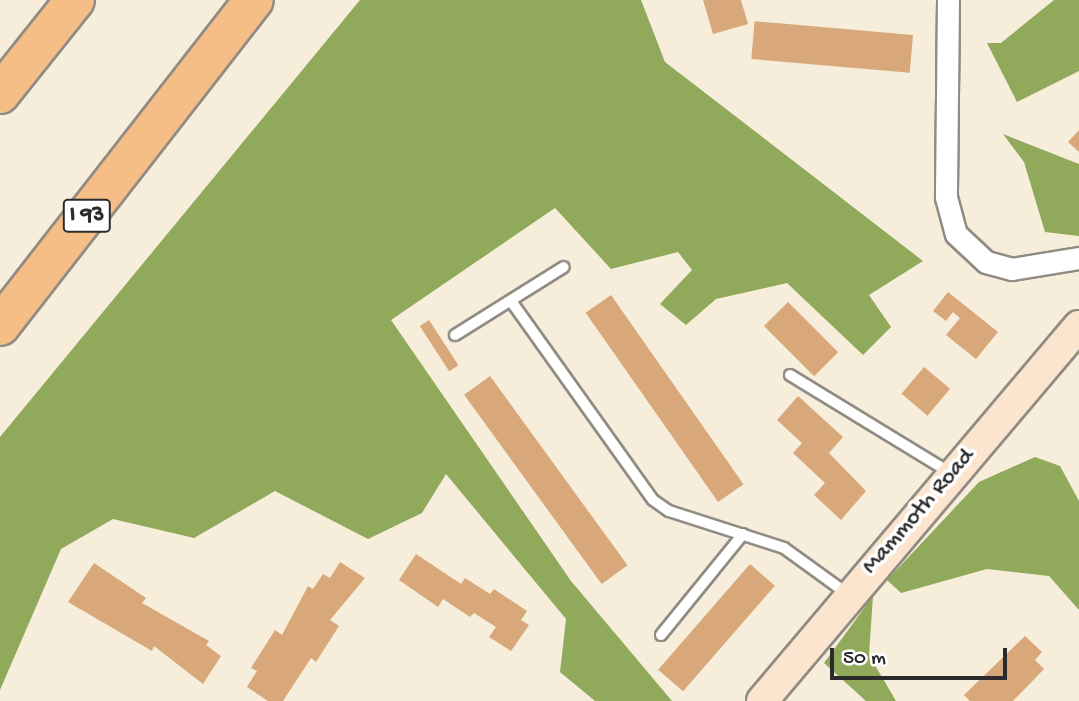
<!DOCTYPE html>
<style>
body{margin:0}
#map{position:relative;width:1079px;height:701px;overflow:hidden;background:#f7eddb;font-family:"Gochi Hand",sans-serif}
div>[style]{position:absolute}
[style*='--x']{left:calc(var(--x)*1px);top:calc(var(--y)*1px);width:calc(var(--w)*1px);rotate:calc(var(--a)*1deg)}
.forest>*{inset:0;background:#90a95a}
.building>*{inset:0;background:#d8a87a;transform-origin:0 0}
.roads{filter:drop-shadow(2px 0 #918c83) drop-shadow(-2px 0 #918c83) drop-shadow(0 2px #918c83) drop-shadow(0 -2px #918c83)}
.service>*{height:10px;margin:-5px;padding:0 5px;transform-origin:5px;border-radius:5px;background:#fff}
.minor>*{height:21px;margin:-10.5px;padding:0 10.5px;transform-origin:10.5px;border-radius:10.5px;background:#fff}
.secondary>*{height:30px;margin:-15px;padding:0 15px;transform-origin:15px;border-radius:15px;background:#fbe5cf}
.motorway>*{height:38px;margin:-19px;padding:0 19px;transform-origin:19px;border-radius:19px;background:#f6be87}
span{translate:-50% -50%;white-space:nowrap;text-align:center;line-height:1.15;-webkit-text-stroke:7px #fff;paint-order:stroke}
.shield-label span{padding:2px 5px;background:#fff;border:2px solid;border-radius:5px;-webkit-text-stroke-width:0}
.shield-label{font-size:23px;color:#2b2b2b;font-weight:700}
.street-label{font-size:24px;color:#2b2b2b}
.scale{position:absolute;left:830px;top:648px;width:177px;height:32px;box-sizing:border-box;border:4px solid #2b2b2b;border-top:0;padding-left:9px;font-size:21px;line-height:24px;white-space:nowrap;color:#2b2b2b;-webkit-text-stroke:5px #fff;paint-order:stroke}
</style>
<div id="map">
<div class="forest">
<div style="clip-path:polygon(360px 0,641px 0,665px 62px,923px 261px,869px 295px,891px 327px,863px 355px,787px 283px,716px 299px,686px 325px,660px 304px,692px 270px,678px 252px,611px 269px,555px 208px,391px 320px,571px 581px,672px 701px,595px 701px,560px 672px,566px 619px,446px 474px,422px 513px,368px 539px,275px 491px,194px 538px,113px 519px,61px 549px,0 690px,0 437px)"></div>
<div style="clip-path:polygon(1054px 0,1079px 0,1079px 71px,1017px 102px,987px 43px,1001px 43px)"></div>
<div style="clip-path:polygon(1003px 134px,1079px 164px,1079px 236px,1045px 232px,1024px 162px)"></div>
<div style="clip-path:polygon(1035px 457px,1060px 466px,1079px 501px,1079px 610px,1049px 576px,987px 569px,901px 593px,887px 580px,979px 482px)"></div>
<div style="clip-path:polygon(873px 596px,869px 655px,896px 701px,866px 701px,824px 663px)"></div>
</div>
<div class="building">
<div style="clip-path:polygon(703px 0,741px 0,748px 24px,713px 34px)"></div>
<div style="left:913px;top:35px;width:38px;height:159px;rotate:95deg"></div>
<div style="clip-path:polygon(1079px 130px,1079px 152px,1068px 142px)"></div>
<div style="clip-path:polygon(948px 292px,998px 332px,976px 359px,946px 335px,960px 318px,953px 312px,946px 321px,933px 311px)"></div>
<div style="left:611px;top:295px;width:231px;height:31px;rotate:55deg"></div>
<div style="left:788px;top:302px;width:71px;height:34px;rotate:45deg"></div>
<div style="left:429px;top:320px;width:54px;height:11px;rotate:57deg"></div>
<div style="left:924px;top:367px;width:34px;height:35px;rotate:40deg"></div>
<div style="left:490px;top:376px;width:234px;height:32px;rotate:54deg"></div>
<div style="clip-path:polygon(798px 396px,843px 437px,829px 453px,866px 491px,841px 520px,814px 495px,825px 483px,793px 453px,802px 443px,777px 420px)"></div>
<div style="clip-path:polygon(416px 554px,461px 584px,465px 578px,490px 594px,494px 589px,527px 611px,521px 620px,529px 625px,511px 651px,489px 637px,496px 627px,474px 613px,470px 617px,443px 599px,438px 607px,399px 580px)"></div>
<div style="clip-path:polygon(340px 562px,365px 578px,330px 620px,339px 626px,316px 662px,311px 658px,283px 701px,268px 701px,247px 687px,257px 671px,251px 668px,275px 630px,282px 635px,308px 586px,313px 589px,323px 574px,330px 578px)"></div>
<div style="clip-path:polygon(94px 563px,146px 598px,142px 603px,209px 641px,206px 645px,221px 656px,203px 684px,154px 646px,152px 651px,68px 602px)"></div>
<div style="left:750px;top:564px;width:33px;height:140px;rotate:41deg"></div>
<div style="clip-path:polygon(1025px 636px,1042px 652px,1035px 660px,1044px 669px,1013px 701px,970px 701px,964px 695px)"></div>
</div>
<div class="roads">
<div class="service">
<div style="--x:511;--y:301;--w:244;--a:54.5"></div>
<div style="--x:653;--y:500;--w:19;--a:35"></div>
<div style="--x:669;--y:511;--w:121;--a:17.8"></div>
<div style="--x:784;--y:548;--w:80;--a:35.9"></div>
<div style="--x:455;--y:335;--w:128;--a:-32"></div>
<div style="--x:790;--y:375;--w:190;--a:31.4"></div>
<div style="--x:661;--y:635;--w:130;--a:-50.9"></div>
</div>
<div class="minor">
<div style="--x:948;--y:0;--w:197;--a:90.6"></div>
<div style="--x:946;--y:197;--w:38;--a:75"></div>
<div style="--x:956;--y:234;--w:41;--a:43"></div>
<div style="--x:986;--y:262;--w:27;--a:15"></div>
<div style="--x:1012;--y:269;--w:68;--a:-9.3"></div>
</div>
<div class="secondary">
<div style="--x:762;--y:701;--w:491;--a:-49.8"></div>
</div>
<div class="motorway">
<div style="--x:0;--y:94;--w:120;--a:-51.4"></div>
<div style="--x:0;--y:326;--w:413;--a:-52.1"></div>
</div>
</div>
<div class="shield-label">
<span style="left:87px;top:216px">I 93</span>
</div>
<div class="street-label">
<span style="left:919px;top:512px;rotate:-49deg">Mammoth Road</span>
</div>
<div class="scale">50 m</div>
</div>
